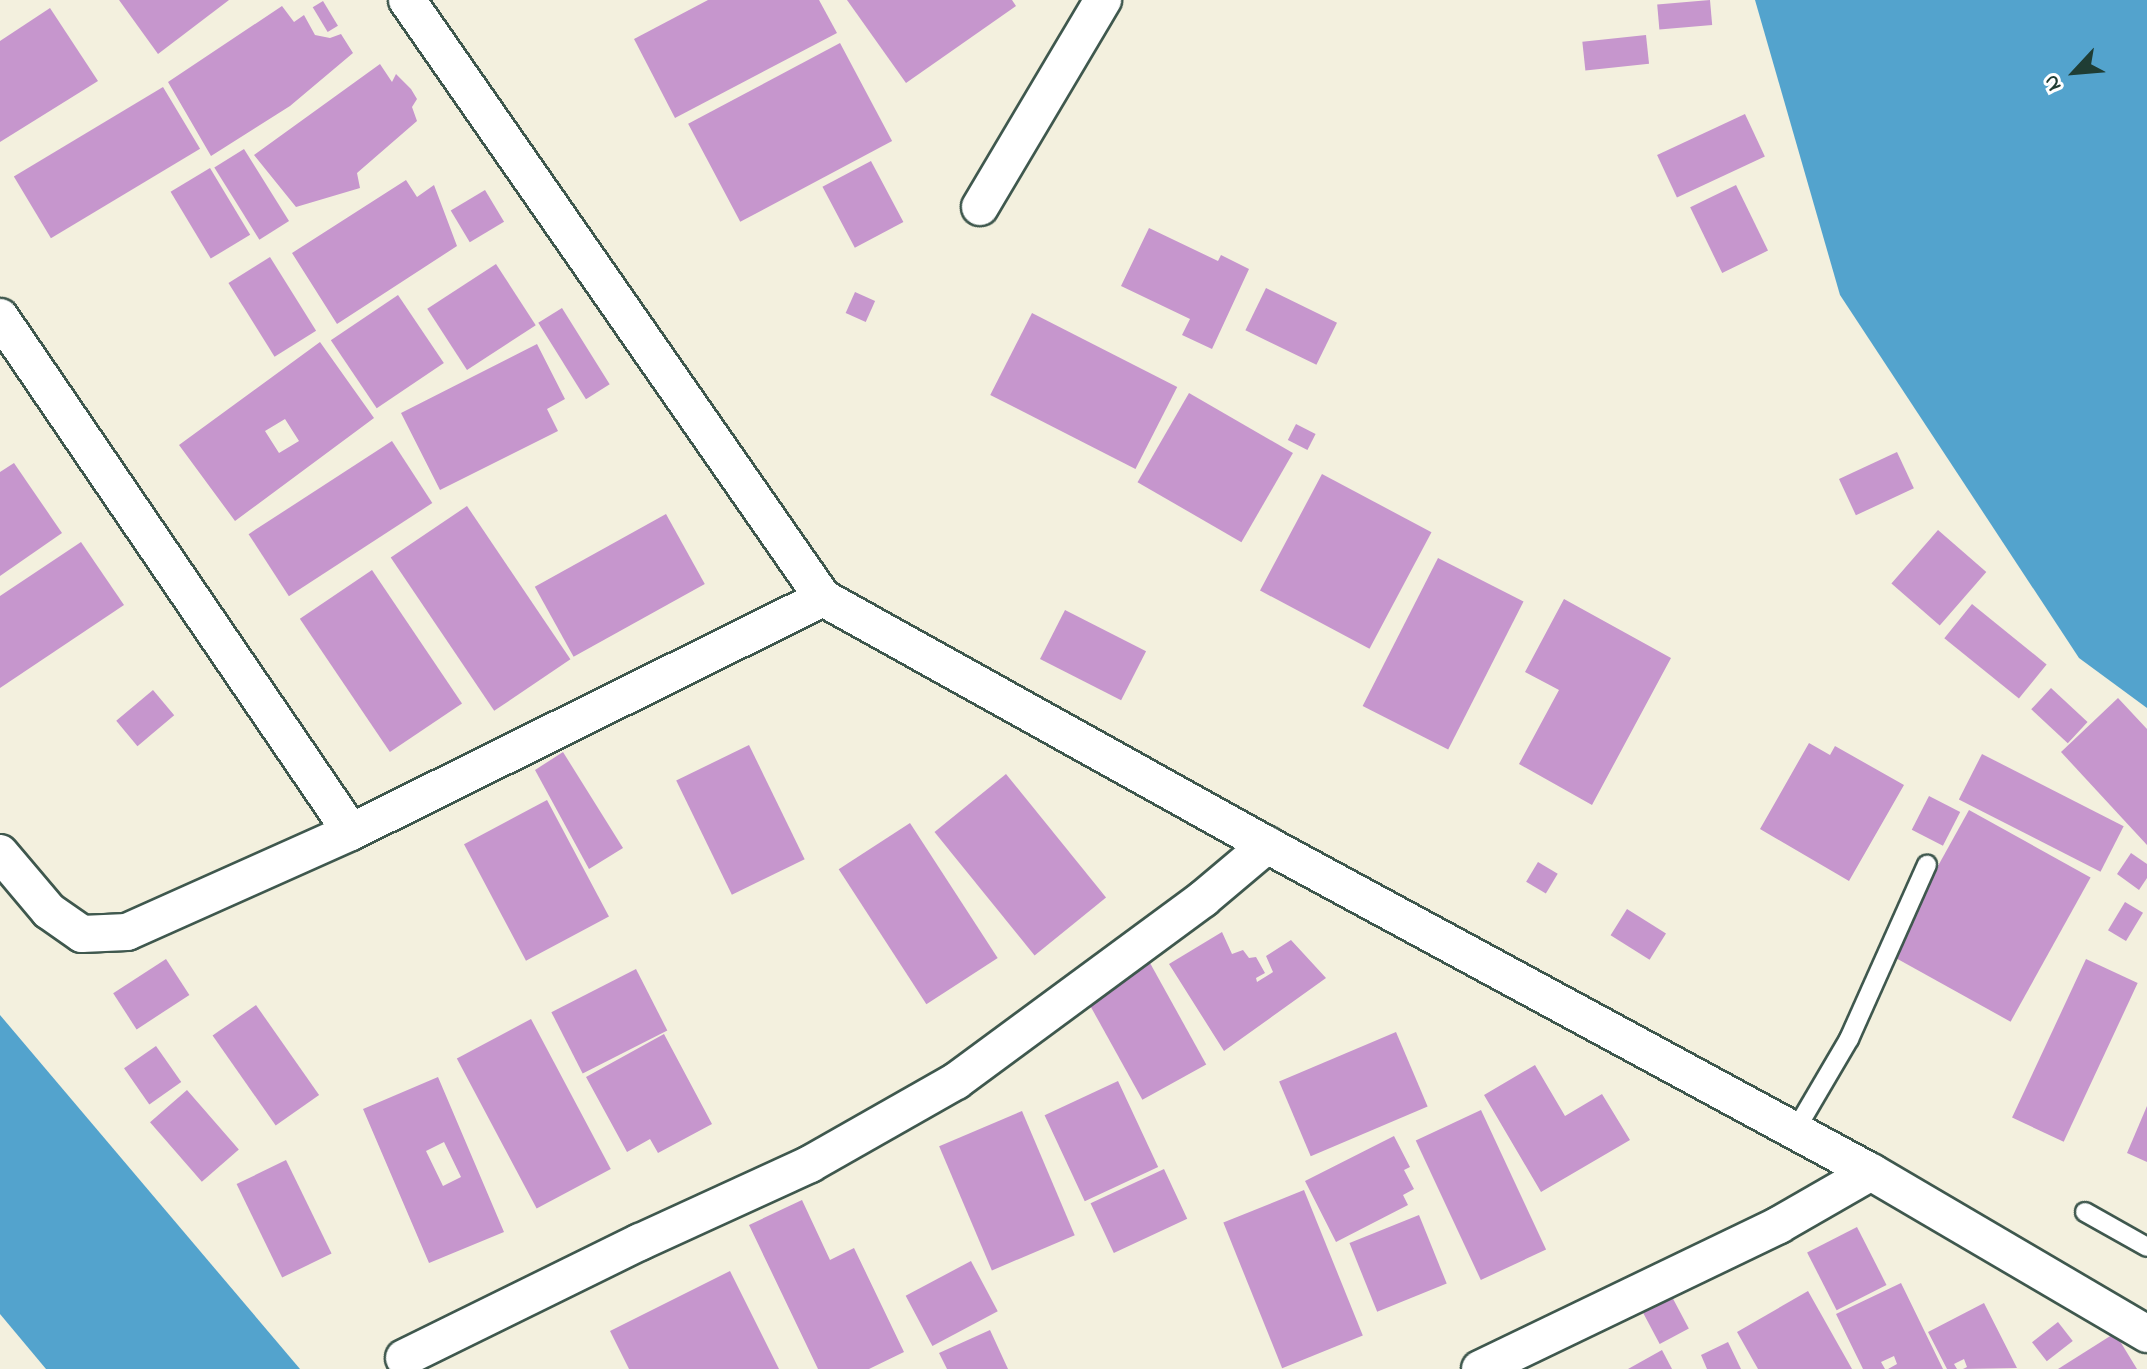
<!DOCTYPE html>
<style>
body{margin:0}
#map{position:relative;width:2147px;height:1369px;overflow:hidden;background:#f3f0de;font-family:"Indie Flower",sans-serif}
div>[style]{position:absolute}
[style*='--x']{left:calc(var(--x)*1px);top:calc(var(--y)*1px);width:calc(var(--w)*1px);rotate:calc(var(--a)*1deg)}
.water>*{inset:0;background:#53a3cd}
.building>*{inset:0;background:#c696cd;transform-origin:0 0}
.roads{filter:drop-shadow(2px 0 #3f584e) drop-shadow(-2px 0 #3f584e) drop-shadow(0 2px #3f584e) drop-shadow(0 -2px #3f584e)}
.service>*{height:18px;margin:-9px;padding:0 9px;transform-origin:9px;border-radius:9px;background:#fff}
.minor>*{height:36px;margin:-18px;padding:0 18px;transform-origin:18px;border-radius:18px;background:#fff}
span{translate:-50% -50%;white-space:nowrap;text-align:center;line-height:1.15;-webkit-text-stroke:6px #fff;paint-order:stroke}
.north{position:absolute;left:2035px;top:32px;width:80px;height:80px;-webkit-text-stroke:6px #fff;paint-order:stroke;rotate:244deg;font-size:22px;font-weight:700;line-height:32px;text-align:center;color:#1f3d34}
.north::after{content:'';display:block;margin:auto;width:28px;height:36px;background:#1f3d34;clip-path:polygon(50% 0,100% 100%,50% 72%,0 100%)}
</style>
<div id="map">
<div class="water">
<div style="clip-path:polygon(1755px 0,2147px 0,2147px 708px,2079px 658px,1840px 295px)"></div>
<div style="clip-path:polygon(0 1015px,300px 1369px,46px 1369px,0 1314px)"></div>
</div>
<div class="building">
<div style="clip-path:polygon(119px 0,229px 0,158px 54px)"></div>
<div style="clip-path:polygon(708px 0,819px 0,837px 33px,675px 118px,634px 39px)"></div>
<div style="clip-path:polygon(847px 0,1012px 0,1016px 6px,906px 83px)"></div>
<div style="left:1710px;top:0;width:25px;height:53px;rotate:85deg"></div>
<div style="left:323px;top:1px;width:29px;height:12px;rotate:59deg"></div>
<div style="clip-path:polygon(282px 6px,294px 22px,304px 15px,315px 35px,330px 38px,341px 34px,353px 53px,290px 106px,211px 156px,168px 82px)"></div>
<div style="clip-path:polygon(50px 8px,98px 81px,0 142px,0 41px)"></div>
<div style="left:1646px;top:35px;width:29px;height:64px;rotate:84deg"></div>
<div style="left:840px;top:43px;width:111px;height:172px;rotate:62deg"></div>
<div style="clip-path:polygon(380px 64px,392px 82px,396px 74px,411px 89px,417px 99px,412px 107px,417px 121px,357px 173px,360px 188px,296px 207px,254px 155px)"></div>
<div style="left:163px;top:87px;width:72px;height:174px;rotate:59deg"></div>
<div style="left:1745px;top:114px;width:47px;height:97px;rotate:65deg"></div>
<div style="left:244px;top:149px;width:85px;height:35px;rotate:58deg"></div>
<div style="left:871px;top:161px;width:69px;height:55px;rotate:62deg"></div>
<div style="left:210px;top:168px;width:78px;height:46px;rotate:59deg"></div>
<div style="clip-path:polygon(406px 180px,417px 197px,434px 185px,457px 246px,337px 324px,292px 253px)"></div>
<div style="left:1736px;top:185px;width:73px;height:51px;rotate:64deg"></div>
<div style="left:485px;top:190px;width:37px;height:40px;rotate:59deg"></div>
<div style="clip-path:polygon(1149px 228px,1218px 261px,1221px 255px,1249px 269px,1212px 349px,1182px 335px,1190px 319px,1121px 286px)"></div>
<div style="left:270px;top:257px;width:87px;height:49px;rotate:58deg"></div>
<div style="left:496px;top:264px;width:73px;height:82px;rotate:57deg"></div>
<div style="left:1266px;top:288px;width:79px;height:47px;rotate:26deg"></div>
<div style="left:855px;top:292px;width:22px;height:23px;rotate:24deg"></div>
<div style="left:398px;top:295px;width:82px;height:81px;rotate:56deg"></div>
<div style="left:562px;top:308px;width:90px;height:28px;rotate:58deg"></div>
<div style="left:1032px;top:313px;width:163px;height:92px;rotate:27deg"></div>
<div style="clip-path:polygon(evenodd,320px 342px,374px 418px,235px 521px,179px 445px,320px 342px,285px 419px,299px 441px,279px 453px,265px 431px,285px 419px)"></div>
<div style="clip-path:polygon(537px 344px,565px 399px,547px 409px,558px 431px,440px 490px,401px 413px)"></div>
<div style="left:1189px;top:393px;width:120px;height:103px;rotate:30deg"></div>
<div style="left:1296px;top:424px;width:22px;height:18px;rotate:27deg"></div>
<div style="left:392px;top:441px;width:74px;height:171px;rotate:57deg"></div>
<div style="left:1897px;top:452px;width:40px;height:64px;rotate:65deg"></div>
<div style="clip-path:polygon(14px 463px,62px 533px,0 576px,0 472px)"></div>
<div style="left:1322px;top:474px;width:124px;height:132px;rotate:28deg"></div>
<div style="left:467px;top:506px;width:185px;height:92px;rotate:56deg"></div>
<div style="left:666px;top:514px;width:80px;height:150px;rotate:61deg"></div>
<div style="left:1938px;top:530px;width:64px;height:71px;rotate:41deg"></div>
<div style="clip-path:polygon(81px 542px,124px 605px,0 688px,0 596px)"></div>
<div style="left:1438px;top:558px;width:96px;height:166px;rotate:27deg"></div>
<div style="left:372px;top:570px;width:161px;height:87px;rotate:56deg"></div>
<div style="clip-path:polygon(1564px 599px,1671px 658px,1592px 805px,1519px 764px,1559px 690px,1525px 672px)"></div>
<div style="left:1972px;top:604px;width:96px;height:44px;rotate:39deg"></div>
<div style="left:1065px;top:610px;width:91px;height:55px;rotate:27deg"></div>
<div style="left:2051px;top:688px;width:50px;height:29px;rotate:43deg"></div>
<div style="left:153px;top:690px;width:33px;height:48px;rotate:50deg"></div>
<div style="clip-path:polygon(2118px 698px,2147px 729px,2147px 845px,2061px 752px)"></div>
<div style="clip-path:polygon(1809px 743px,1830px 755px,1835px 746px,1904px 785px,1849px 881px,1760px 829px)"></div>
<div style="left:749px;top:745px;width:127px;height:81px;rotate:64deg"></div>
<div style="clip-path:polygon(563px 752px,623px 848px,589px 869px,535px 770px)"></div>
<div style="left:1982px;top:754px;width:159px;height:51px;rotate:27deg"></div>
<div style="left:1006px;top:774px;width:159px;height:92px;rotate:51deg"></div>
<div style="left:1929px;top:796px;width:35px;height:38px;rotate:27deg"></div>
<div style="left:547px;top:800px;width:132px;height:94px;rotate:62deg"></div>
<div style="left:1969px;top:810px;width:139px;height:165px;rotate:29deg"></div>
<div style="left:910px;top:823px;width:161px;height:85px;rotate:57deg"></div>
<div style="clip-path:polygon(2131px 853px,2147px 864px,2147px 878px,2139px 890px,2117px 874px)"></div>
<div style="left:1538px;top:862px;width:23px;height:23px;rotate:31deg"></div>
<div style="left:2125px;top:902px;width:21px;height:33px;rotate:31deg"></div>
<div style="left:1627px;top:909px;width:46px;height:31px;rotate:32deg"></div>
<div style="clip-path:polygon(1222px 932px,1232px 954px,1243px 950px,1249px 958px,1256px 957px,1265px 973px,1256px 978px,1257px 982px,1273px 972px,1266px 956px,1291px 940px,1326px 978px,1224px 1051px,1169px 964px)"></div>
<div style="left:166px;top:959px;width:43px;height:63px;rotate:57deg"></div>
<div style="left:2086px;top:959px;width:57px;height:175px;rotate:25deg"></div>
<div style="left:1150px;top:963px;width:116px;height:73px;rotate:61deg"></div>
<div style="left:636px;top:969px;width:69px;height:95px;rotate:63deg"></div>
<div style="left:256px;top:1005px;width:110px;height:53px;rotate:55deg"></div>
<div style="left:531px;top:1019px;width:170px;height:84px;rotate:62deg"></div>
<div style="left:1396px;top:1032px;width:81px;height:127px;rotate:67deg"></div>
<div style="clip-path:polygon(664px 1034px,712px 1124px,658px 1153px,650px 1139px,627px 1152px,586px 1077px)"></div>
<div style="left:156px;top:1046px;width:44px;height:39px;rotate:55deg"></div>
<div style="clip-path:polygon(1535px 1065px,1565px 1116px,1602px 1094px,1630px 1140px,1541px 1192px,1484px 1095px)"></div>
<div style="clip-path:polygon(evenodd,438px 1077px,504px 1232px,429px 1263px,363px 1109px,438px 1077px,444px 1142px,461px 1177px,443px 1186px,426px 1151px,444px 1142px)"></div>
<div style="left:1118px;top:1081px;width:95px;height:81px;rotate:65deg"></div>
<div style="left:187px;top:1090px;width:79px;height:49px;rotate:49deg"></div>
<div style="clip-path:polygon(2147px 1106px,2147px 1162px,2127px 1153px)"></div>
<div style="left:1481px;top:1110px;width:154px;height:72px;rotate:65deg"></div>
<div style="left:1022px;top:1111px;width:135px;height:90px;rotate:67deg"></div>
<div style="clip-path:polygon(1394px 1136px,1410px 1167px,1404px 1170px,1414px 1189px,1403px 1195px,1408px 1205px,1336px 1242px,1305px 1181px)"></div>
<div style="left:286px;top:1160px;width:104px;height:55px;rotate:64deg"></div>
<div style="left:1164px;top:1169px;width:55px;height:81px;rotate:65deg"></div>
<div style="left:1304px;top:1190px;width:157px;height:87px;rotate:68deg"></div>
<div style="clip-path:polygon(802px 1200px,830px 1260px,854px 1248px,904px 1352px,869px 1369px,818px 1369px,749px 1225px)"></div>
<div style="left:1419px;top:1215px;width:74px;height:75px;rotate:68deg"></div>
<div style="left:1857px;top:1227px;width:65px;height:56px;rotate:63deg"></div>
<div style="left:971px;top:1261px;width:57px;height:74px;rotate:62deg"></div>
<div style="clip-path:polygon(730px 1271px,779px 1369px,629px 1369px,610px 1331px)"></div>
<div style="clip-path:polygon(1901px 1283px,1943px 1369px,1888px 1369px,1897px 1364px,1894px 1356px,1881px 1362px,1885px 1369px,1863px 1369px,1836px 1314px)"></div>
<div style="clip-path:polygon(1808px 1291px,1852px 1369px,1758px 1369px,1737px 1332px)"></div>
<div style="left:1671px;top:1295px;width:38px;height:33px;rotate:62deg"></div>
<div style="clip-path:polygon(1984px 1303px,2017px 1368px,1963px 1369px,1967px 1367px,1964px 1359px,1954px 1364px,1957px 1369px,1947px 1369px,1928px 1332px)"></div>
<div style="left:2058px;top:1322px;width:24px;height:33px;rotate:52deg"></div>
<div style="clip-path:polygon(990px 1330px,1008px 1369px,947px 1369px,939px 1353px)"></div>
<div style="clip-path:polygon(2115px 1333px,2137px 1369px,2058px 1369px)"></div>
<div style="clip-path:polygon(1728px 1342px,1741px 1369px,1707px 1369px,1701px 1355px)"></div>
<div style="clip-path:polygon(1662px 1350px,1672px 1369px,1628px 1369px)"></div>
</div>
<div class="roads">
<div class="service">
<div style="--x:1795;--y:1131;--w:107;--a:-59.6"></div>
<div style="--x:1849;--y:1039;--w:191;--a:-65.9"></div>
<div style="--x:2085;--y:1212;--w:71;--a:29.4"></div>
</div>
<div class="minor">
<div style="--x:407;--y:0;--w:728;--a:55.18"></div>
<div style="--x:823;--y:598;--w:508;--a:29.09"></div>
<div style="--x:1267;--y:845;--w:687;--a:28.43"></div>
<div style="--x:1871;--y:1172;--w:320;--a:30.4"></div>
<div style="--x:980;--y:207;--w:241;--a:-59.3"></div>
<div style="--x:0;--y:317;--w:623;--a:55.72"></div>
<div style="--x:351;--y:832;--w:527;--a:-26.37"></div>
<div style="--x:0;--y:853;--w:76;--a:49.8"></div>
<div style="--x:49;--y:911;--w:40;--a:34.9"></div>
<div style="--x:82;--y:934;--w:45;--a:-2.5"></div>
<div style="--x:127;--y:932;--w:245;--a:-24.1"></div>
<div style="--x:404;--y:1358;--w:263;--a:-26.2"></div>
<div style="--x:640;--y:1242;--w:187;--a:-24.6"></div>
<div style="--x:810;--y:1164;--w:168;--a:-29.6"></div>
<div style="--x:956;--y:1081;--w:307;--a:-36.4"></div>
<div style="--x:1203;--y:899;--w:84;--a:-40.2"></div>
<div style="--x:1480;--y:1369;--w:332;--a:-25.7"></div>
<div style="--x:1779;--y:1225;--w:106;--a:-29.9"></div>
</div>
</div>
<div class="north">N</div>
</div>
